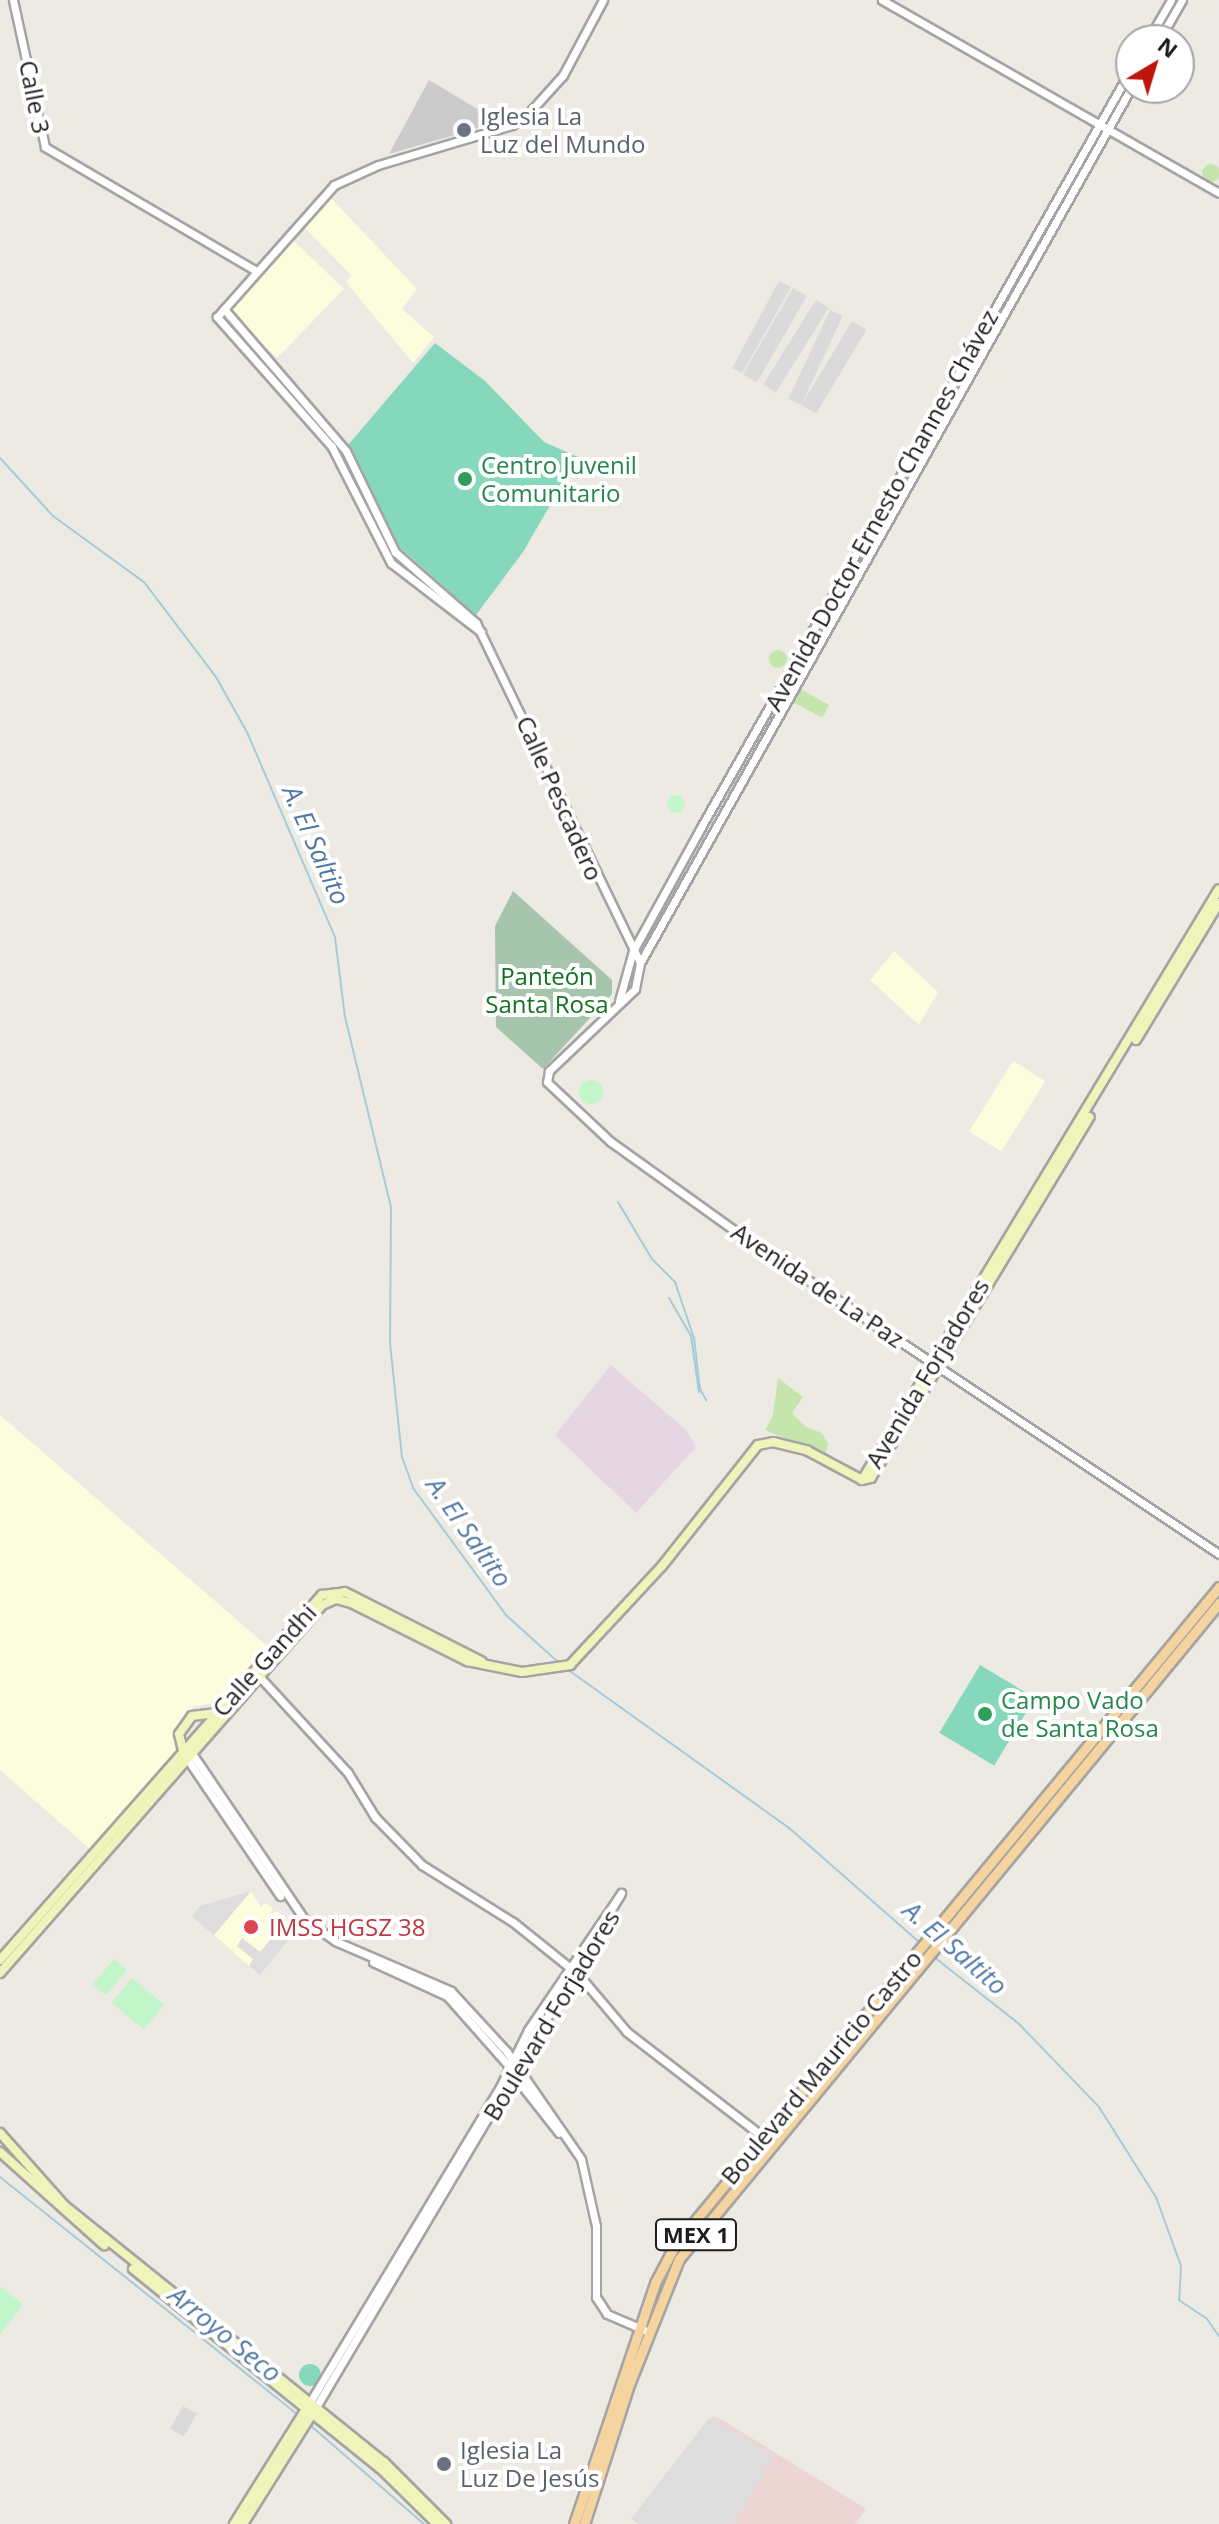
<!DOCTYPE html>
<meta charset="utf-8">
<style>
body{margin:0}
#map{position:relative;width:1219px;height:2524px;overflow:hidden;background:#edeae3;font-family:"Open Sans",sans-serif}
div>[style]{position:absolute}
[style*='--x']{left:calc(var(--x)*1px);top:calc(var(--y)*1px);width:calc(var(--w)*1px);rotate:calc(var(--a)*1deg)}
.residential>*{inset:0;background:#dbdada;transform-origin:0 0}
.commercial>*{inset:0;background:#edd5d3}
.industrial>*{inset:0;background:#e6d5e2}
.education>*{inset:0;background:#fbfddd;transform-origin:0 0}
.religious>*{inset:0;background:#cbcbcb}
.grass>*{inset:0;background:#c5e5ac;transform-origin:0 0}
.round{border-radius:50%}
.cemetery>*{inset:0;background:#a6c5ac}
.park>*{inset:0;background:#c2f5c9;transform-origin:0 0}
.pitch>*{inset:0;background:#86d8bc;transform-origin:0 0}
.parking>*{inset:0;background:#ddd}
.stream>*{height:2px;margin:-1px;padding:0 1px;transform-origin:1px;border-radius:1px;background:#a6cbd8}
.roads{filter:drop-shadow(2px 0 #a4a4a4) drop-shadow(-2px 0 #a4a4a4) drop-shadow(0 2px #a4a4a4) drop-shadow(0 -2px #a4a4a4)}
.tertiary>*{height:7px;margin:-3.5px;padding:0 3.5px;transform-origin:3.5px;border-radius:3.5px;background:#fff}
.secondary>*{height:8px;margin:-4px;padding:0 4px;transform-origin:4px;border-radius:4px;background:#eff5ba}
.primary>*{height:9px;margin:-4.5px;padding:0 4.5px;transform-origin:4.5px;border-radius:4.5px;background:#f5d4a0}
.dots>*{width:22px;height:22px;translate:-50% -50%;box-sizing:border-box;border:4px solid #fff;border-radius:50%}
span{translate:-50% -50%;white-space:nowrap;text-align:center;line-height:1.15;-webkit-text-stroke:8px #fff;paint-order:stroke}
.shield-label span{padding:2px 6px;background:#fff;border:2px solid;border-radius:6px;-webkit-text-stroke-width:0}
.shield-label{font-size:22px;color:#1d1d1d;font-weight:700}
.street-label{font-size:24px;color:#1d1d1d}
.worship-label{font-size:24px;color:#5b616d}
.left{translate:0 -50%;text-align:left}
.leisure-label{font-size:24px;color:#27864d}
.park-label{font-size:24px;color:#12731f}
.health-label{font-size:24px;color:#be3a42}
.water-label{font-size:26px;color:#5077a5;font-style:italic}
.north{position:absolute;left:1115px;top:24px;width:80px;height:80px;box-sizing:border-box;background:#fff;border:2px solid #a5a5a5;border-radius:50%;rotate:38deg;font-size:22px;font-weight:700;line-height:32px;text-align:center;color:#1d1d1d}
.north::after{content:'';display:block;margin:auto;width:28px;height:36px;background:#bc150d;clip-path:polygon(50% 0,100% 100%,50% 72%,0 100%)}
</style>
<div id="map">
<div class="residential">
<div style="clip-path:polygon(779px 281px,791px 287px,742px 373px,732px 368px)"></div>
<div style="left:793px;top:288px;width:16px;height:100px;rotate:30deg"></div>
<div style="left:816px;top:300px;width:15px;height:100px;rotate:32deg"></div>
<div style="left:830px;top:310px;width:14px;height:98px;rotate:25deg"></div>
<div style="left:852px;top:321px;width:17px;height:98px;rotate:31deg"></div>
<div style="left:183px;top:2406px;width:16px;height:26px;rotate:30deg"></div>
</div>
<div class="commercial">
<div style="clip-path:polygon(713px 2416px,724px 2421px,866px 2509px,855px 2524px,639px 2524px,631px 2519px)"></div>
</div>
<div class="industrial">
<div style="clip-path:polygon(611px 1365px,687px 1431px,696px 1447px,636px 1513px,555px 1435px)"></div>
</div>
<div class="education">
<div style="clip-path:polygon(329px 196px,417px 289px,402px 309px,434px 337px,413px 363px,346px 282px,351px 275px,303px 226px)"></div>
<div style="left:292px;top:239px;width:72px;height:96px;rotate:44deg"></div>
<div style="clip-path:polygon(894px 951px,938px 992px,919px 1025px,870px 980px)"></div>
<div style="left:1013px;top:1061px;width:38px;height:83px;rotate:32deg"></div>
<div style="clip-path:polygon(0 1415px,267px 1646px,218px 1703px,194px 1706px,172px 1732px,176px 1752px,90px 1849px,0 1770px)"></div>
<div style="clip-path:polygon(251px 1891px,261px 1907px,265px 1903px,273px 1909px,270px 1914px,278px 1911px,287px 1920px,260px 1952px,243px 1939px,254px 1959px,249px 1966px,214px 1935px)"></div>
</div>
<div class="religious">
<div style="clip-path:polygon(429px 80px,499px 122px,389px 154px)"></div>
</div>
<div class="grass">
<div class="round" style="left:1202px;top:164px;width:18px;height:18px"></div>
<div class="round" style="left:769px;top:650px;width:18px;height:18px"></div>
<div style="left:797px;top:687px;width:37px;height:15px;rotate:29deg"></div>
<div style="clip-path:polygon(778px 1378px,803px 1397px,792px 1413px,806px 1427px,822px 1433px,828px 1444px,825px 1455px,765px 1430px,773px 1415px)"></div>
</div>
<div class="cemetery">
<div style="clip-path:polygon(513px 891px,612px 980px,612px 994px,543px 1069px,496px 1027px,495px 926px)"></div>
</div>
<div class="park">
<div class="round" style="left:667px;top:795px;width:18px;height:18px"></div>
<div class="round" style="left:579px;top:1080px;width:24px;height:24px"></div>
<div style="left:114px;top:1959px;width:17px;height:33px;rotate:40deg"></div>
<div style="left:132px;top:1978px;width:42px;height:32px;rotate:40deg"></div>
<div style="clip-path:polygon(0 2286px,23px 2304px,0 2335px)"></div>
</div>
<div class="pitch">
<div style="clip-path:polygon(435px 343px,485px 381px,544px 442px,578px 457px,523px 552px,476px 615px,395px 543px,348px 445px)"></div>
<div style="left:980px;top:1665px;width:64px;height:79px;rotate:31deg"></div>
<div class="round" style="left:299px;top:2364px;width:22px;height:22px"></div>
</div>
<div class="parking">
<div style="clip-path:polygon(251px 1891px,214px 1935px,192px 1917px,200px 1906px)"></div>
<div style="clip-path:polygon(287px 1920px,298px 1928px,260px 1975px,249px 1966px,253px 1959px,237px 1946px,242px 1938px,260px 1952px)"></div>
<div style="clip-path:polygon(709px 2418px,774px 2455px,734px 2524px,639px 2524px,631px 2519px)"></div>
</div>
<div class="stream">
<div style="--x:0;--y:458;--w:79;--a:47.6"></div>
<div style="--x:53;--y:516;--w:112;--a:36"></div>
<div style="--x:144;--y:582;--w:119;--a:52.8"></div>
<div style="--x:216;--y:677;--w:63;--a:60.6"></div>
<div style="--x:247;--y:732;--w:223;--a:66.8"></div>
<div style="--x:335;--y:937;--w:81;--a:82.9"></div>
<div style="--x:345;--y:1017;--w:195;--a:76.4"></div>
<div style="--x:391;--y:1207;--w:136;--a:90.4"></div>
<div style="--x:390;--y:1343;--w:115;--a:84"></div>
<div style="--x:402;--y:1457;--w:33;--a:70"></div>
<div style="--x:413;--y:1488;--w:157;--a:53.8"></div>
<div style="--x:506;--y:1615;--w:70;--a:42.1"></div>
<div style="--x:618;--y:1202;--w:66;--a:59.2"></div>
<div style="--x:652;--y:1259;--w:33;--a:45"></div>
<div style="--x:675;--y:1282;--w:59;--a:71.3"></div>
<div style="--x:694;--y:1338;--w:51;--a:83.3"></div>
<div style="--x:700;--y:1389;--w:13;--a:61"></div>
<div style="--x:669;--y:1298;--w:44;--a:59.9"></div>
<div style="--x:691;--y:1336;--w:57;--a:81.9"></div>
<div style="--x:567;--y:1669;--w:272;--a:35.6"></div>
<div style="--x:788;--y:1827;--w:177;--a:41.3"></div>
<div style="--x:934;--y:1957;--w:107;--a:38.2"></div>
<div style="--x:1018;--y:2023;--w:117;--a:46"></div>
<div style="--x:1099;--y:2107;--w:107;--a:57.7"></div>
<div style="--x:1156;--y:2197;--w:73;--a:70.1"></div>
<div style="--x:1181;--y:2266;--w:34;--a:93"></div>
<div style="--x:1179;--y:2300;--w:34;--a:34"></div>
<div style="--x:1207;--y:2319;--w:21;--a:55"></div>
<div style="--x:0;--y:2177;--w:383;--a:38.6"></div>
<div style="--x:310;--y:2425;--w:151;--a:41"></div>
</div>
<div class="roads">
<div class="tertiary">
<div style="--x:13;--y:0;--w:150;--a:77.7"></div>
<div style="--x:45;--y:147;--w:245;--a:30.4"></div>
<div style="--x:882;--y:0;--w:388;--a:29.8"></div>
<div style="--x:1148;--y:40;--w:46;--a:-60.1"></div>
<div style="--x:1159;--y:40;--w:46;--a:-60.1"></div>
<div style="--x:224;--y:309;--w:187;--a:49.3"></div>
<div style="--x:346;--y:451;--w:112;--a:64.1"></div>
<div style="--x:395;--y:552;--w:108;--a:41.2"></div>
<div style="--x:476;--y:623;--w:377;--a:64.2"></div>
<div style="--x:640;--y:963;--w:26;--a:101"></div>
<div style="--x:635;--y:989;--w:119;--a:136.4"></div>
<div style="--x:549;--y:1071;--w:11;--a:100"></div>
<div style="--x:547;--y:1082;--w:88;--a:43.2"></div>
<div style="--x:611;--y:1142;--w:168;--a:35.6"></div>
<div style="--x:748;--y:1240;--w:566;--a:33.69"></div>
<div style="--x:481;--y:632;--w:113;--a:-142.5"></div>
<div style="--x:391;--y:563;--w:130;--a:-117"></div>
<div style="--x:332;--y:447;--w:174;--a:-131.5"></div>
<div style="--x:217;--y:317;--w:176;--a:-48.4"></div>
<div style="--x:334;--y:185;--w:48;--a:-24.4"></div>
<div style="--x:378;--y:165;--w:140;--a:-16.6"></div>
<div style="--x:512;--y:125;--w:19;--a:-35"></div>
<div style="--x:528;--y:114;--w:52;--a:-48.1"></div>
<div style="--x:563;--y:75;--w:85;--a:-61.9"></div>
<div style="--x:640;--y:963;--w:1003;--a:-60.7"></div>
<div style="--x:619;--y:1001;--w:52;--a:-74.4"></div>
<div style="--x:633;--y:951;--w:139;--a:-61.2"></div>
<div style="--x:700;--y:829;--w:874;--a:-60.44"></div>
<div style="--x:258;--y:1675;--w:133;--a:47.4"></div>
<div style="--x:348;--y:1773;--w:52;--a:58.5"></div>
<div style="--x:375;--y:1817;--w:67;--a:45.6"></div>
<div style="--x:422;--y:1865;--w:107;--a:32.1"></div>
<div style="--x:513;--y:1922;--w:83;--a:38.7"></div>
<div style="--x:578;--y:1974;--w:76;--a:49.8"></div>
<div style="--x:627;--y:2032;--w:170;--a:37.6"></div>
<div style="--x:189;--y:1749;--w:205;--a:55.9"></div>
<div style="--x:304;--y:1919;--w:38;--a:35"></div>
<div style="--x:335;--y:1941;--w:126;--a:23.3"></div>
<div style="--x:451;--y:1991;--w:83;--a:47.4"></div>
<div style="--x:507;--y:2052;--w:130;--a:55.3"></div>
<div style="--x:581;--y:2159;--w:69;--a:77.4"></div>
<div style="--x:596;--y:2226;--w:71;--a:90"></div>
<div style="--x:596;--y:2297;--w:20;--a:57"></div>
<div style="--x:607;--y:2314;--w:46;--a:23.2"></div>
<div style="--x:186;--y:1757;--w:168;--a:55.9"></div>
<div style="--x:373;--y:1962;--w:81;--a:24.7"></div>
<div style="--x:447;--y:1996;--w:94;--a:48.5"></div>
<div style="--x:515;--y:2077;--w:71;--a:51.8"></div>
<div style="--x:310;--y:2402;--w:366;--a:-58.9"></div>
<div style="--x:499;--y:2089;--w:66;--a:-63.8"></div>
<div style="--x:528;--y:2030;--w:163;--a:-55.7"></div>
<div style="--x:316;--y:2407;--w:598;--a:-59.32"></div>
</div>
<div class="secondary">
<div style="--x:1136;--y:1040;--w:160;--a:-58.8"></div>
<div style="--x:862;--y:1480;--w:690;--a:-58.87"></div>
<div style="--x:862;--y:1480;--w:9;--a:-13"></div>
<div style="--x:871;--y:1478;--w:422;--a:-58.8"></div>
<div style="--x:183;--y:1750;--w:16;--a:-104"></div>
<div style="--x:179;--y:1734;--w:22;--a:-54"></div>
<div style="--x:192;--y:1716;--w:24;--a:-7"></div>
<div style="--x:0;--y:1960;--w:487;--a:-48.6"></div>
<div style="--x:322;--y:1595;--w:23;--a:-7"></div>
<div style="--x:345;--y:1592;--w:153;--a:26.9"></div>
<div style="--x:0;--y:1973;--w:489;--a:-48.8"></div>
<div style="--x:322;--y:1605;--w:15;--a:-23"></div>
<div style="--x:336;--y:1599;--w:16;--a:15"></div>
<div style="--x:351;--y:1603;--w:130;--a:26.6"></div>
<div style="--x:467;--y:1661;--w:56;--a:11.3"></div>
<div style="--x:522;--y:1672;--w:49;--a:-8.3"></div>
<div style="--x:570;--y:1665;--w:135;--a:-47.1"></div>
<div style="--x:662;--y:1566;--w:154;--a:-51.6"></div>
<div style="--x:758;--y:1445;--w:15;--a:-11"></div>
<div style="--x:773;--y:1442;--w:36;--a:14"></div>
<div style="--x:808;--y:1451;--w:61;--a:28.2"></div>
<div style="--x:0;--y:2133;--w:96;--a:48.4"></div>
<div style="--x:64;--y:2205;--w:410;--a:38.8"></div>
<div style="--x:384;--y:2462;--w:88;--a:45"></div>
<div style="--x:0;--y:2152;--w:140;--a:41.8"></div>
<div style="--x:133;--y:2269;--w:317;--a:38.9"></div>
<div style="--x:380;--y:2468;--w:80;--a:44.5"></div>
<div style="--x:234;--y:2524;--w:139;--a:-57.9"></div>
<div style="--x:243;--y:2524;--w:136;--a:-57.9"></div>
</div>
<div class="primary">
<div style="--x:574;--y:2524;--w:254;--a:-71.4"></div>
<div style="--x:655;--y:2283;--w:43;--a:-62.2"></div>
<div style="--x:675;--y:2245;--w:854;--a:-50.42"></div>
<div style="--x:584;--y:2524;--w:149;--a:-72.1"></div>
<div style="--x:630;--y:2382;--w:132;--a:-68.3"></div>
<div style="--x:679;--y:2259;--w:850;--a:-50.54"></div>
</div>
</div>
<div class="dots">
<div style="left:464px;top:130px;background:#6b7280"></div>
<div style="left:465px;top:479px;background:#2e9e5b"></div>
<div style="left:985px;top:1714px;background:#2e9e5b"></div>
<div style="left:251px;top:1927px;background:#e0444e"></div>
<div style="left:444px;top:2464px;background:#6b7280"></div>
</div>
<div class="shield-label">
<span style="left:696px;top:2235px">MEX 1</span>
</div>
<div class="street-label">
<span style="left:35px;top:97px;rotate:79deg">Calle 3</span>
<span style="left:881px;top:510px;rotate:-61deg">Avenida Doctor Ernesto Channes Chávez</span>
<span style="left:560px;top:798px;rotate:66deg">Calle Pescadero</span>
<span style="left:818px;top:1285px;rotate:34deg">Avenida de La Paz</span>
<span style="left:927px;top:1373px;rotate:-59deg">Avenida Forjadores</span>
<span style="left:264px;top:1660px;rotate:-48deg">Calle Gandhi</span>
<span style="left:551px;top:2015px;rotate:-59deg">Boulevard Forjadores</span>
<span style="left:821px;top:2067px;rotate:-50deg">Boulevard Mauricio Castro</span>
</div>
<div class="worship-label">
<span class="left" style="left:480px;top:130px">Iglesia La<br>Luz del Mundo</span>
<span class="left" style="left:460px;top:2464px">Iglesia La<br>Luz De Jesús</span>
</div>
<div class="leisure-label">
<span class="left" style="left:481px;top:479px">Centro Juvenil<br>Comunitario</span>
<span class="left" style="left:1001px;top:1714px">Campo Vado<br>de Santa Rosa</span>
</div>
<div class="park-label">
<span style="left:547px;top:990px">Panteón<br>Santa Rosa</span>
</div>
<div class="health-label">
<span class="left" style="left:269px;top:1927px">IMSS HGSZ 38</span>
</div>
<div class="water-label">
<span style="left:316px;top:845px;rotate:66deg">A. El Saltito</span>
<span style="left:469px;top:1532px;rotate:55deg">A. El Saltito</span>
<span style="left:955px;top:1948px;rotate:41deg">A. El Saltito</span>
<span style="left:225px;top:2334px;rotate:39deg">Arroyo Seco</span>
</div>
<div class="north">N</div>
</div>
